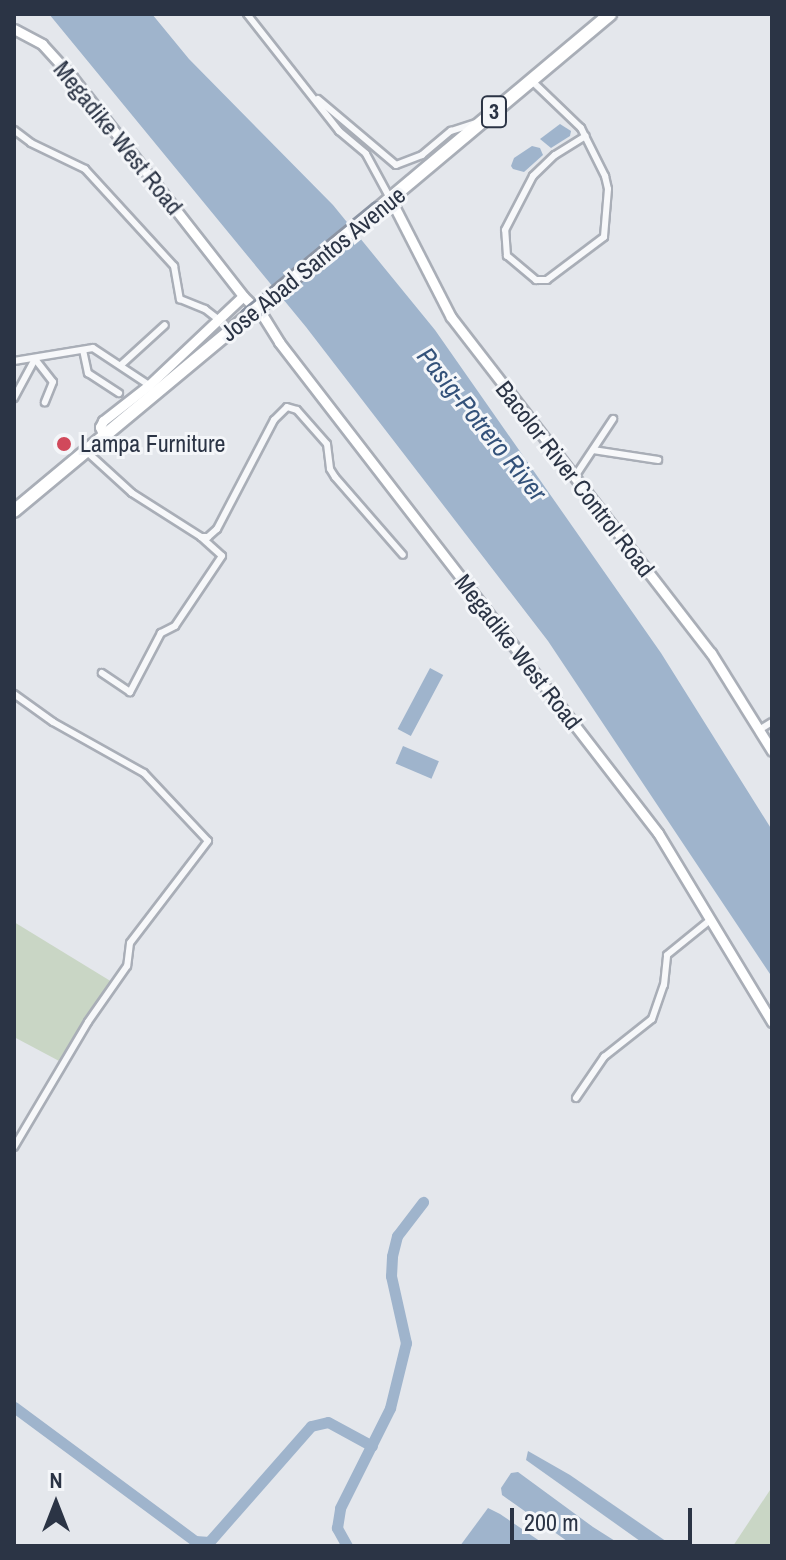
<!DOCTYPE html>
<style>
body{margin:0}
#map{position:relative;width:786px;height:1560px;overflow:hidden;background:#e4e7ec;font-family:"Archivo Narrow",sans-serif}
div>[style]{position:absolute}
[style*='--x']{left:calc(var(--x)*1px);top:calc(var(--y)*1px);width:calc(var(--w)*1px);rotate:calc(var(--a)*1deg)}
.green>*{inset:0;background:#c9d6c5}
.water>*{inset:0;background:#9fb4cc;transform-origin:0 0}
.river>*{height:11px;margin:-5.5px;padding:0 5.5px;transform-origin:5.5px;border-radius:5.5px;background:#9fb4cc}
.roads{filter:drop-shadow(2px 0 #a9aeb7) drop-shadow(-2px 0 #a9aeb7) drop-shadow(0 2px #a9aeb7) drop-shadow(0 -2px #a9aeb7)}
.street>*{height:6px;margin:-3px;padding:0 3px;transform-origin:3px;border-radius:3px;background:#f7f8fa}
.secondary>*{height:9px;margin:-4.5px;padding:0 4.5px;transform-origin:4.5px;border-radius:4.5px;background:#fff}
.highway>*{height:12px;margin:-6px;padding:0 6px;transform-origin:6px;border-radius:6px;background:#fff}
.bridges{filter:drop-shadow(2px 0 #8b94a3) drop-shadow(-2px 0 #8b94a3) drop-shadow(0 2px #8b94a3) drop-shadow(0 -2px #8b94a3)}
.highway-bridge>*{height:12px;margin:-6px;padding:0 6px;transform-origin:6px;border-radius:6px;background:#fff}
.dots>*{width:22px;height:22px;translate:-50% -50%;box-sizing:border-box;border:4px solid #f4f6f9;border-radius:50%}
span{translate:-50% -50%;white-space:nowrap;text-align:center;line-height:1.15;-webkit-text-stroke:6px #f4f6f9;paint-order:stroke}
.shield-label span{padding:2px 6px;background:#f4f6f9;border:2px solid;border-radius:6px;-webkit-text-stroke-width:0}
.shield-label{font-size:22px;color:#2b3445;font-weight:700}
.street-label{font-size:24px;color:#2b3445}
.poi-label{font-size:24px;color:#2b3445}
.left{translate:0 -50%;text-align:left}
.water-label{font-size:26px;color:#34527a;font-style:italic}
.frame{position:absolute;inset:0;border:16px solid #2b3445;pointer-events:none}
.north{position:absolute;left:16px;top:1464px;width:80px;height:80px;-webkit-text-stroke:6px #f4f6f9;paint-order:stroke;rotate:0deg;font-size:22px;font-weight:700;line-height:32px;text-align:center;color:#2b3445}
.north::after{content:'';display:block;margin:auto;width:28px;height:36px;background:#2b3445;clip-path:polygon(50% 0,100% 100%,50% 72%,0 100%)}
.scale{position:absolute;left:510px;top:1508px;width:182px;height:36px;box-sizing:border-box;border:4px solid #2b3445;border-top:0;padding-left:10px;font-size:24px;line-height:28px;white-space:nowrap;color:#2b3445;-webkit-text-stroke:6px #f4f6f9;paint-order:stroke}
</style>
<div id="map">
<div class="green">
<div style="clip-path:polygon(14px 922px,117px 985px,61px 1062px,14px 1037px)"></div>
<div style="clip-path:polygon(772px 1487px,772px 1546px,733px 1546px)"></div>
</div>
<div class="water">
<div style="clip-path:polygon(49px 14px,152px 14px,189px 59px,333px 205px,435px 330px,661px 653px,772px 830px,772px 977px,548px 641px,306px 327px)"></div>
<div style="clip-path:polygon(560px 124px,571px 131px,570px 136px,551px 148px,540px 139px)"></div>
<div style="clip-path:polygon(532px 146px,540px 148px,543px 155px,524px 172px,513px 169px,511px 166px,514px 158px)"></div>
<div style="left:430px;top:668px;width:15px;height:69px;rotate:28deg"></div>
<div style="left:403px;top:746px;width:39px;height:19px;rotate:23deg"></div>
<div style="clip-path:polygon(528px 1451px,570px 1475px,673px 1546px,647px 1546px,526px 1460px)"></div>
<div style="clip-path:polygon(518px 1472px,593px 1527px,623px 1546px,574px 1546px,502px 1495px,501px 1488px,511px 1473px)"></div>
<div style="clip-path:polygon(488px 1508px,500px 1514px,547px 1546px,460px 1546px)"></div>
</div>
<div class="river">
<div style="--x:14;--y:1407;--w:225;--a:36.5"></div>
<div style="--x:195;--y:1541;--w:14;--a:4"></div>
<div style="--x:209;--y:1542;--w:154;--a:-48.7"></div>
<div style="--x:311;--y:1426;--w:17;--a:-13"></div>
<div style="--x:328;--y:1422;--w:50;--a:28.6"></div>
<div style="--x:347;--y:1546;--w:21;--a:-119"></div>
<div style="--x:337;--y:1528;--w:20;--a:-81"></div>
<div style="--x:340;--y:1508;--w:112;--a:-63.4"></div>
<div style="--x:390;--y:1408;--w:67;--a:-76.2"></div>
<div style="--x:406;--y:1343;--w:69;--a:-102.6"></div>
<div style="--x:391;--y:1276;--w:20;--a:-87"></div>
<div style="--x:392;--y:1256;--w:21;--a:-76"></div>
<div style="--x:397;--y:1236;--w:43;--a:-52.6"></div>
</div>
<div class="roads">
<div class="street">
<div style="--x:247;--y:14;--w:149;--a:51.8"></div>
<div style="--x:339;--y:131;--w:35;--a:40"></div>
<div style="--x:366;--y:154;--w:52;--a:61.5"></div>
<div style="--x:532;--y:81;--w:68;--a:43.8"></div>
<div style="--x:581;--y:128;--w:54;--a:63.4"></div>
<div style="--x:605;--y:176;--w:13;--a:77"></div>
<div style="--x:608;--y:189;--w:48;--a:94.8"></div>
<div style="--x:604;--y:237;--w:71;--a:143"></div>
<div style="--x:547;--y:280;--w:11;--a:180"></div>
<div style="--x:536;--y:280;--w:38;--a:-140"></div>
<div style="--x:507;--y:256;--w:26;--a:-94"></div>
<div style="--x:505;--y:230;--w:61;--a:-62.6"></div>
<div style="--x:533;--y:176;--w:30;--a:-44"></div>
<div style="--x:555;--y:155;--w:36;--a:-32"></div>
<div style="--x:318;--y:99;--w:102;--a:40.2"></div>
<div style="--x:396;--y:165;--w:28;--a:-21"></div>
<div style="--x:422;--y:155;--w:38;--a:-40"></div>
<div style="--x:451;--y:131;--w:25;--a:-18"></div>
<div style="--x:14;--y:130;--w:21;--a:37"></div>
<div style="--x:31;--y:143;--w:60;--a:25.7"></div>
<div style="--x:85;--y:169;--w:132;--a:47.5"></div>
<div style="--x:174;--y:266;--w:34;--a:80"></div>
<div style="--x:180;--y:299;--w:27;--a:22"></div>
<div style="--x:205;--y:309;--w:16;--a:38"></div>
<div style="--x:83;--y:350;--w:24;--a:78"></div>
<div style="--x:88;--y:373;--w:37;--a:33"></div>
<div style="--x:14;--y:361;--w:80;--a:-9.3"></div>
<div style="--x:93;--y:348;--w:67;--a:33.5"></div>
<div style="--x:121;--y:365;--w:59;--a:-42.3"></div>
<div style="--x:14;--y:398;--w:44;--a:-61.7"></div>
<div style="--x:35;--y:359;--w:29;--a:52"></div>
<div style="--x:53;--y:382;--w:22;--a:112"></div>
<div style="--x:593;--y:450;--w:66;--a:8.7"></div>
<div style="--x:86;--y:451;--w:62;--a:42.4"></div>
<div style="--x:132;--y:493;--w:82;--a:32.5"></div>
<div style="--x:201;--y:537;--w:28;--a:42"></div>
<div style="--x:222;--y:556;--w:84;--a:123.9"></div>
<div style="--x:175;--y:626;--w:16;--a:153"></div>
<div style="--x:161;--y:633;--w:67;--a:117.7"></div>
<div style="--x:130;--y:692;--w:34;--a:-146"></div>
<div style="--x:574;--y:478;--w:71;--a:-56.5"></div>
<div style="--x:201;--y:537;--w:7;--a:0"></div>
<div style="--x:208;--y:537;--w:12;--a:-42"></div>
<div style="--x:217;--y:529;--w:123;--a:-62.4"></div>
<div style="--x:274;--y:420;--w:18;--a:-45"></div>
<div style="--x:287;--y:407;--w:10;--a:17"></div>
<div style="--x:297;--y:410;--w:45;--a:48.6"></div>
<div style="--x:327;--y:444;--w:25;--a:83"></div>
<div style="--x:330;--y:469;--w:9;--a:58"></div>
<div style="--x:335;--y:477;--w:103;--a:48.9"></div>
<div style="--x:14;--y:694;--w:48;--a:35.7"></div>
<div style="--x:53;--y:722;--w:104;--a:29.3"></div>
<div style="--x:144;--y:773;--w:93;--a:46.7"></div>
<div style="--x:208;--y:841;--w:128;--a:127.4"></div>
<div style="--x:130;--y:943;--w:23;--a:97"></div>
<div style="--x:127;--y:966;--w:68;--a:124.9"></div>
<div style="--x:88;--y:1022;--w:145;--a:120.6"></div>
<div style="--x:759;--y:730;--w:15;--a:-32"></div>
<div style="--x:576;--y:1098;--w:50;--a:-55.7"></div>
<div style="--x:604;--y:1057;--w:61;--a:-38.4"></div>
<div style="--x:652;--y:1019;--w:36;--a:-71"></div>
<div style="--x:664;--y:985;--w:30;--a:-84"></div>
<div style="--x:667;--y:955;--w:55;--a:-39.1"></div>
</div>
<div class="secondary">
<div style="--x:14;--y:29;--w:32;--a:28"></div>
<div style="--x:42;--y:44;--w:45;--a:47.7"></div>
<div style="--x:72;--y:77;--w:278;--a:52"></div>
<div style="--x:243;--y:296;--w:28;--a:45"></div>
<div style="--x:263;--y:316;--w:31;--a:58"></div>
<div style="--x:279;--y:342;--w:620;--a:52.34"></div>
<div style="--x:658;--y:833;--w:221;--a:58.9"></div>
<div style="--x:391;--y:200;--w:131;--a:62.9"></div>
<div style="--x:451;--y:317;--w:425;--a:52.3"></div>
<div style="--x:711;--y:653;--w:115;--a:58.1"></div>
<div style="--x:104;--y:436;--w:10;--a:-114"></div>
<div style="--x:100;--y:427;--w:7;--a:-63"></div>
<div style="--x:103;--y:421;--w:58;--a:-38"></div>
<div style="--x:149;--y:385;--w:129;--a:-43.4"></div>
</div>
<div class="highway">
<div style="--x:378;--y:209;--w:303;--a:-40"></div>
<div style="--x:14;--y:511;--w:305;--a:-39.8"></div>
</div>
</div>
<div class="bridges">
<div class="highway-bridge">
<div style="--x:248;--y:316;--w:168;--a:-39.5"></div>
</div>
</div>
<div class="dots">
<div style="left:64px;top:444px;background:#d1495b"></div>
</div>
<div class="shield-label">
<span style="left:494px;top:112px">3</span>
</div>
<div class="street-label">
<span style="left:118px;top:138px;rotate:51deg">Megadike West Road</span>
<span style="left:313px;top:264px;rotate:-39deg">Jose Abad Santos Avenue</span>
<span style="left:575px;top:479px;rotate:52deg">Bacolor River Control Road</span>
<span style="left:518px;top:652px;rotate:52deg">Megadike West Road</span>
</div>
<div class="poi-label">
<span class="left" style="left:80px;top:444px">Lampa Furniture</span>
</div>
<div class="water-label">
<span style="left:482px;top:424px;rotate:51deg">Pasig-Potrero River</span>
</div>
<div class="frame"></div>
<div class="north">N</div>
<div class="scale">200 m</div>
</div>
